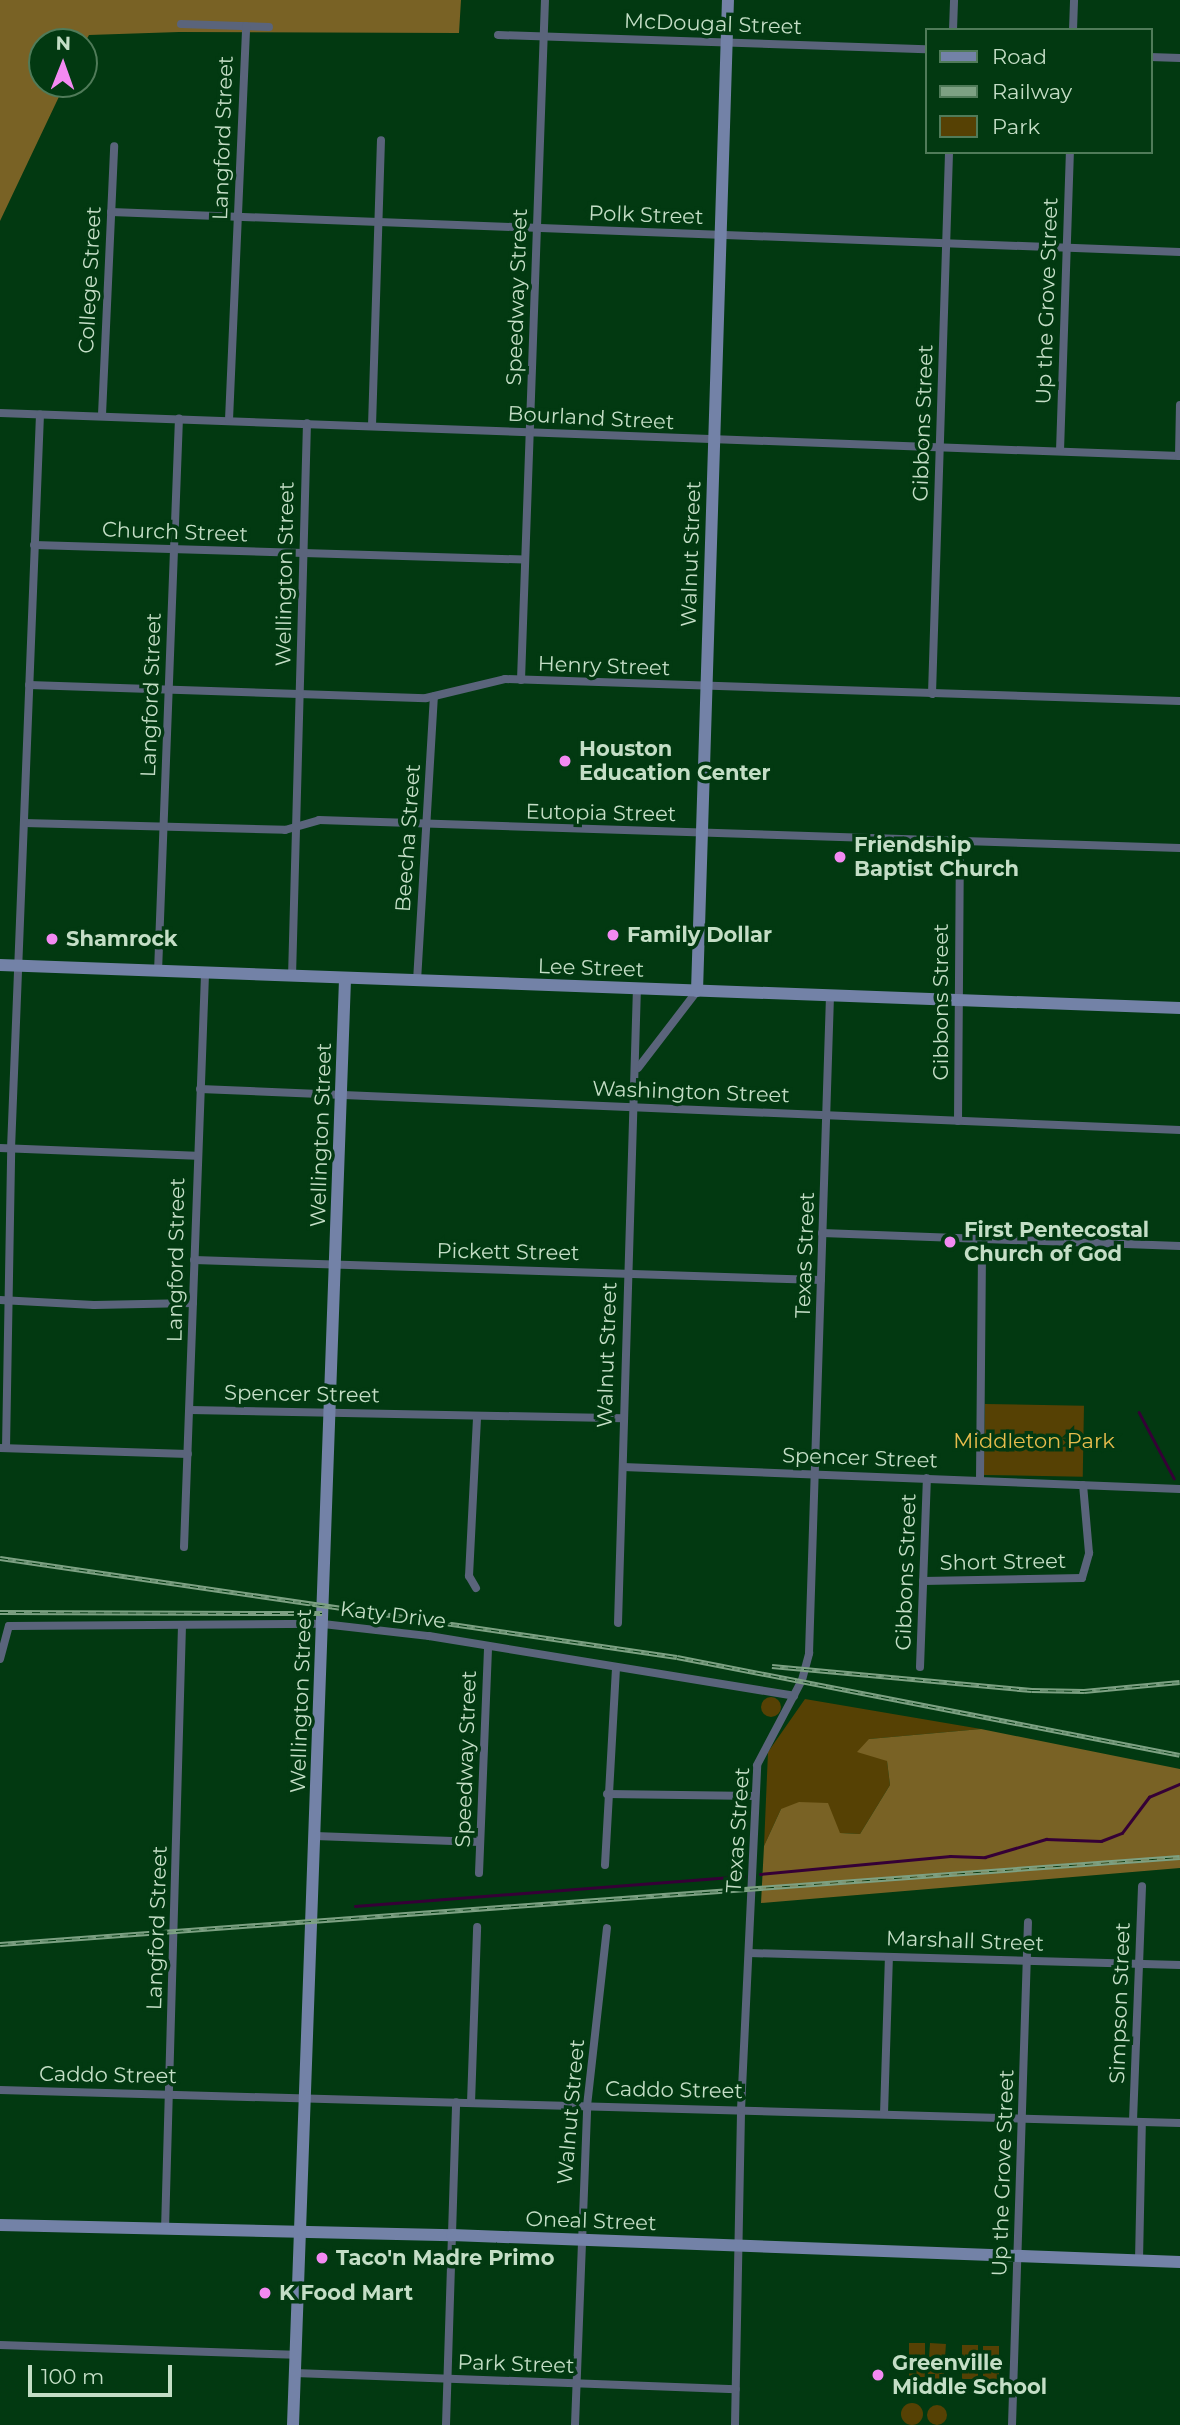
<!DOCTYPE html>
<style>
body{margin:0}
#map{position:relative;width:1180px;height:2425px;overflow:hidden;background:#023911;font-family:Montserrat,sans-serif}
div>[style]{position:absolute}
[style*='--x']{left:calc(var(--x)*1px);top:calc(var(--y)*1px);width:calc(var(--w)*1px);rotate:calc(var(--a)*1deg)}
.green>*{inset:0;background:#564104;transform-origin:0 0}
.round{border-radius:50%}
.forest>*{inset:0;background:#796225}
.stream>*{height:2.5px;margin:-1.25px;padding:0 1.25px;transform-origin:1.25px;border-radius:1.25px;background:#350036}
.street>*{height:8px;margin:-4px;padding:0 4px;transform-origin:4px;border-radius:4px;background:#5a647b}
.secondary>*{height:12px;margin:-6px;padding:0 6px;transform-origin:6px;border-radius:6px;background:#7382a7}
.rail>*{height:5px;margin-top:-2.5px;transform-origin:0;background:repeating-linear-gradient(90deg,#023911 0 8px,#7da183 0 16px);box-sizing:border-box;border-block:2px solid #7da183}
.dots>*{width:19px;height:19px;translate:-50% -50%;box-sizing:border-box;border:4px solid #023911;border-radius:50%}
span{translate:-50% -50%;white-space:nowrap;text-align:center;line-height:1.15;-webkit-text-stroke:7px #023911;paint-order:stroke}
.street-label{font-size:21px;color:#c4dec6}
.poi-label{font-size:21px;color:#c4dec6;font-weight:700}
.left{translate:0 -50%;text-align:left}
.park-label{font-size:21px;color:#e7bc4d}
.legend{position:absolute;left:925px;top:28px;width:228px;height:126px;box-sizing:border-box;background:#023911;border:2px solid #507b59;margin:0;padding:9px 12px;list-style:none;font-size:21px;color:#c4dec6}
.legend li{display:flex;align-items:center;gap:14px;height:35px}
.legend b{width:35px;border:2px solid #507b59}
.north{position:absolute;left:28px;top:28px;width:70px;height:70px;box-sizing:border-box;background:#023911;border:2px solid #507b59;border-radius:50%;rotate:1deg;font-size:19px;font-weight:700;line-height:28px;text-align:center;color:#c4dec6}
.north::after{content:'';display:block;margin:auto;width:24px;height:32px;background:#f38af2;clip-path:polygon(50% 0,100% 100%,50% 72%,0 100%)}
.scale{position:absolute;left:28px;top:2365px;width:144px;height:32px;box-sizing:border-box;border:4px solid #c4dec6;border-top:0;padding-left:9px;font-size:21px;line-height:24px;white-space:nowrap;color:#c4dec6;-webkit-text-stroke:5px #023911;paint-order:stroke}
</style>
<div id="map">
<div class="green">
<div style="left:985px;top:1404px;width:99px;height:71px;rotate:1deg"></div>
<div class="round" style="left:761px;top:1697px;width:20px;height:20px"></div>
<div style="clip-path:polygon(805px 1699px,981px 1729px,869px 1739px,887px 1761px,890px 1785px,860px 1834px,840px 1833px,781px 1809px,764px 1846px,768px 1752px)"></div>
<div style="left:909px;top:2343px;width:16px;height:34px"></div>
<div style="left:930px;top:2343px;width:16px;height:35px;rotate:4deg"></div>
<div style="left:962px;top:2345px;width:16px;height:34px"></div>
<div style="left:983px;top:2346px;width:16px;height:34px"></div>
<div class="round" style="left:901px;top:2403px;width:22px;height:22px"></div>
<div class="round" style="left:927px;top:2405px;width:20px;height:20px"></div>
</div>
<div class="forest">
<div style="clip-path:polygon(0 0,461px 0,459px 33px,179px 32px,89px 35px,84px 44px,42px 42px,42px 84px,65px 84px,0 221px)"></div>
<div style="clip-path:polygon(981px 1729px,1180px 1769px,1180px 1868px,761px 1903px,764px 1846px,781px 1809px,799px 1802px,828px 1803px,840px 1833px,860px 1834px,890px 1785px,887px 1761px,857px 1752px,869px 1739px)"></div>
</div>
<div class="stream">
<div style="--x:1139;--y:1412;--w:75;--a:62.1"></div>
<div style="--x:760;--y:1874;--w:191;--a:-5.4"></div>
<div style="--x:950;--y:1856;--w:35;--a:2"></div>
<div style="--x:985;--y:1857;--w:64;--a:-16.4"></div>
<div style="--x:1046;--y:1839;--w:55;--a:2.1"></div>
<div style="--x:1101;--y:1841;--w:22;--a:-21"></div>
<div style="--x:1122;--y:1833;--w:45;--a:-53.1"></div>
<div style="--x:1149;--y:1797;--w:34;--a:-23"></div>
<div style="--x:355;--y:1906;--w:390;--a:-4.4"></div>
</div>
<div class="street">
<div style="--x:181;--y:24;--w:88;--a:2"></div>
<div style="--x:953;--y:30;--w:30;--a:-88"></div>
<div style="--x:1073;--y:30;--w:30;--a:-88"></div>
<div style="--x:498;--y:35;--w:428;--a:1.9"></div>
<div style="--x:1150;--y:57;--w:30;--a:2"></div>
<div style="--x:111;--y:212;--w:1070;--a:2.14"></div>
<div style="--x:0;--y:413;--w:1181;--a:2.09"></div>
<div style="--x:102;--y:415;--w:269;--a:-87.4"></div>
<div style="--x:229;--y:420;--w:394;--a:-87.5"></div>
<div style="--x:372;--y:426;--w:286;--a:-88.2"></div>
<div style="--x:1060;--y:451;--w:299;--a:-88.1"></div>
<div style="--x:1179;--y:456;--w:51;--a:-88.9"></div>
<div style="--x:34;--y:545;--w:491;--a:1.7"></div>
<div style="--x:521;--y:680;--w:680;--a:-87.98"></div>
<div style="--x:29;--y:685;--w:397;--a:1.9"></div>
<div style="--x:426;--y:698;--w:81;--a:-13.5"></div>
<div style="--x:505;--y:679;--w:675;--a:1.87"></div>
<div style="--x:932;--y:694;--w:542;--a:-88.2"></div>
<div style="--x:24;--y:823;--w:261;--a:1.5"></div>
<div style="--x:285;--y:830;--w:35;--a:-16"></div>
<div style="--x:319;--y:820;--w:861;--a:1.86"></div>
<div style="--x:158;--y:972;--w:554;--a:-87.83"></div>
<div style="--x:292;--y:977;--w:554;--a:-88.45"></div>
<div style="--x:417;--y:981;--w:285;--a:-86.6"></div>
<div style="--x:638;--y:1068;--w:97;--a:-52.5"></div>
<div style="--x:200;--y:1089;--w:981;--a:2.4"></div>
<div style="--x:958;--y:1121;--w:280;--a:-89.6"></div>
<div style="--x:0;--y:1148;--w:196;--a:2.3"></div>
<div style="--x:822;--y:1233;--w:358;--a:2.1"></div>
<div style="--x:194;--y:1260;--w:627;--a:1.83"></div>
<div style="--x:0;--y:1300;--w:94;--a:3"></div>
<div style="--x:94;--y:1305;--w:99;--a:-1.2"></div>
<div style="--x:190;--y:1410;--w:433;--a:1.1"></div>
<div style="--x:0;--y:1448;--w:188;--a:1.8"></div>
<div style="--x:6;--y:1448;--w:299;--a:-89"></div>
<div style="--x:11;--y:1149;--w:735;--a:-87.74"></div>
<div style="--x:623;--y:1467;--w:557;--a:2.26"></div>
<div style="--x:980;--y:1480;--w:241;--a:-89.5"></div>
<div style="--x:184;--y:1547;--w:573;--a:-87.9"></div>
<div style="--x:923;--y:1581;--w:159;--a:-1.1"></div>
<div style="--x:1082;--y:1578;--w:26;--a:-74"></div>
<div style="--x:1089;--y:1553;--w:68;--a:-95"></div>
<div style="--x:476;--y:1588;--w:14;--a:-120"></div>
<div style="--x:469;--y:1576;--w:159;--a:-87.1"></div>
<div style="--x:618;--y:1623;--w:635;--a:-88.29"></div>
<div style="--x:0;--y:1659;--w:34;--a:-75"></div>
<div style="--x:9;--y:1626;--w:314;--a:-0.4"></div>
<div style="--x:323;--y:1624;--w:107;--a:6.5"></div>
<div style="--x:429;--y:1636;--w:370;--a:9.3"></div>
<div style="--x:920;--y:1667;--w:189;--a:-87.9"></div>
<div style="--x:607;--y:1794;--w:148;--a:0.8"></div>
<div style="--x:315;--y:1836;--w:165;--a:2.1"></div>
<div style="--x:605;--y:1865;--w:197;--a:-86.8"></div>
<div style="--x:479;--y:1873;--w:227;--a:-87.7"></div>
<div style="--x:749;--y:1953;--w:431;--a:1.6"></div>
<div style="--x:0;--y:2090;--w:1180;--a:1.6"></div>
<div style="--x:471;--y:2103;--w:176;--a:-88"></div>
<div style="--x:884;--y:2114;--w:157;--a:-88.2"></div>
<div style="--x:1133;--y:2121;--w:235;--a:-87.8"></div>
<div style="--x:165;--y:2230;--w:603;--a:-88.39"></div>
<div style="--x:1139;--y:2260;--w:138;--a:-88.8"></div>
<div style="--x:0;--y:2345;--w:295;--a:1.9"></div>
<div style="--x:295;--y:2373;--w:441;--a:2.1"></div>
<div style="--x:446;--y:2425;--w:323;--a:-88.2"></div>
<div style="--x:575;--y:2425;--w:319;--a:-87.8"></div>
<div style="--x:587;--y:2106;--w:179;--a:-83.6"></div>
<div style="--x:735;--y:2425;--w:315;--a:-88.9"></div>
<div style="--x:741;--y:2110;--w:345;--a:-87.3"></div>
<div style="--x:757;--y:1765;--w:96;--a:-62.1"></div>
<div style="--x:802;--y:1680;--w:28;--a:-75"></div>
<div style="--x:809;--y:1653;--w:656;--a:-88.17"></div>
<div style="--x:1012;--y:2425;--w:503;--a:-88.18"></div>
</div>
<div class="secondary">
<div style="--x:0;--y:965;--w:1181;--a:2.09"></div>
<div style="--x:697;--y:991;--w:991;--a:-88.21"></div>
<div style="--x:0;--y:2225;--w:452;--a:1.3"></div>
<div style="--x:452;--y:2235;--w:729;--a:2.12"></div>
<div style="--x:293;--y:2425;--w:1447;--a:-87.94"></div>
</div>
<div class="rail">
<div style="--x:0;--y:1558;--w:684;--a:8.32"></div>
<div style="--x:677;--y:1657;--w:512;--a:11.02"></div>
<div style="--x:0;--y:1612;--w:322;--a:0.2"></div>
<div style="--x:772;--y:1666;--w:261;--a:5.3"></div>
<div style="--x:1032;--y:1690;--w:52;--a:1.1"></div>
<div style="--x:1084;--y:1691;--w:96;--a:-5.4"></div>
<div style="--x:0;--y:1944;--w:1183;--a:-4.22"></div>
</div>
<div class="dots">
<div style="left:565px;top:761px;background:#f38af2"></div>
<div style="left:840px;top:857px;background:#f38af2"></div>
<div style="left:613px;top:935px;background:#f38af2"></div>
<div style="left:52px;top:939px;background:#f38af2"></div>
<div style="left:950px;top:1242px;background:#f38af2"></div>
<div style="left:322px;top:2258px;background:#f38af2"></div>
<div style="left:265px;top:2293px;background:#f38af2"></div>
<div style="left:878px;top:2375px;background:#f38af2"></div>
</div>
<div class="street-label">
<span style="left:713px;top:24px;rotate:2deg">McDougal Street</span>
<span style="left:223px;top:138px;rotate:-88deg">Langford Street</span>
<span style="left:646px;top:215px;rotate:2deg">Polk Street</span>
<span style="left:90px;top:280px;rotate:-87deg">College Street</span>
<span style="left:517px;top:297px;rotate:-88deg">Speedway Street</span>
<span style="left:1047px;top:301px;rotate:-88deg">Up the Grove Street</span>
<span style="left:591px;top:418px;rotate:3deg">Bourland Street</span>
<span style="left:923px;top:423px;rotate:-88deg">Gibbons Street</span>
<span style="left:175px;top:532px;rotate:2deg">Church Street</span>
<span style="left:691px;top:554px;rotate:-88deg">Walnut Street</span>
<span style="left:285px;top:574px;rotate:-89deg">Wellington Street</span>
<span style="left:604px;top:666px;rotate:2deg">Henry Street</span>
<span style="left:151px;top:695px;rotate:-88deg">Langford Street</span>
<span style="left:601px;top:813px;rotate:1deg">Eutopia Street</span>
<span style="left:408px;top:838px;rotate:-86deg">Beecha Street</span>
<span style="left:591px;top:968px;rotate:2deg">Lee Street</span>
<span style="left:941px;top:1002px;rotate:-90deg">Gibbons Street</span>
<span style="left:691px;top:1092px;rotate:2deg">Washington Street</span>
<span style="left:321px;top:1135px;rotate:-88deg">Wellington Street</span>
<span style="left:508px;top:1252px;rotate:1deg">Pickett Street</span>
<span style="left:805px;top:1255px;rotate:-88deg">Texas Street</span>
<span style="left:176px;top:1260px;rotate:-89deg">Langford Street</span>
<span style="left:607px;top:1355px;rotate:-88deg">Walnut Street</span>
<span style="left:302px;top:1394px;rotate:1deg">Spencer Street</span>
<span style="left:860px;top:1458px;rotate:2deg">Spencer Street</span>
<span style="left:1003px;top:1562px;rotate:-1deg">Short Street</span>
<span style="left:906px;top:1572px;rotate:-88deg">Gibbons Street</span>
<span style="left:393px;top:1615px;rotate:7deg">Katy Drive</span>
<span style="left:301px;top:1701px;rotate:-88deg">Wellington Street</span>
<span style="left:466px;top:1759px;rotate:-88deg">Speedway Street</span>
<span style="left:738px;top:1830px;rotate:-86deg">Texas Street</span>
<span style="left:157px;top:1928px;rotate:-88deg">Langford Street</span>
<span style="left:965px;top:1941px;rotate:2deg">Marshall Street</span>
<span style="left:1120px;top:2003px;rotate:-88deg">Simpson Street</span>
<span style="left:108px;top:2075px;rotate:1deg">Caddo Street</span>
<span style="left:674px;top:2090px;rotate:1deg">Caddo Street</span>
<span style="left:571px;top:2112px;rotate:-85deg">Walnut Street</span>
<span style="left:1003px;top:2173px;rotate:-88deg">Up the Grove Street</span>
<span style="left:591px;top:2221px;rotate:2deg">Oneal Street</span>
<span style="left:516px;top:2364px;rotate:2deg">Park Street</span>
</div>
<div class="poi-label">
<span class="left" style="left:579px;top:761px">Houston<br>Education Center</span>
<span class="left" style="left:854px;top:857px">Friendship<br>Baptist Church</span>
<span class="left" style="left:627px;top:935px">Family Dollar</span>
<span class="left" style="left:66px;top:939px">Shamrock</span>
<span class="left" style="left:964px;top:1242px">First Pentecostal<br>Church of God</span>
<span class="left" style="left:336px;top:2258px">Taco'n Madre Primo</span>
<span class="left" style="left:279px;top:2293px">K Food Mart</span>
<span class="left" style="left:892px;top:2375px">Greenville<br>Middle School</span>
</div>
<div class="park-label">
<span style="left:1034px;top:1441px">Middleton Park</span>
</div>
<ul class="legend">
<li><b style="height:9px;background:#7382a7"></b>Road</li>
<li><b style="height:9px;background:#7da183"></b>Railway</li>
<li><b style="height:19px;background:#564104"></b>Park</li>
</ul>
<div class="north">N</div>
<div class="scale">100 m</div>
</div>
